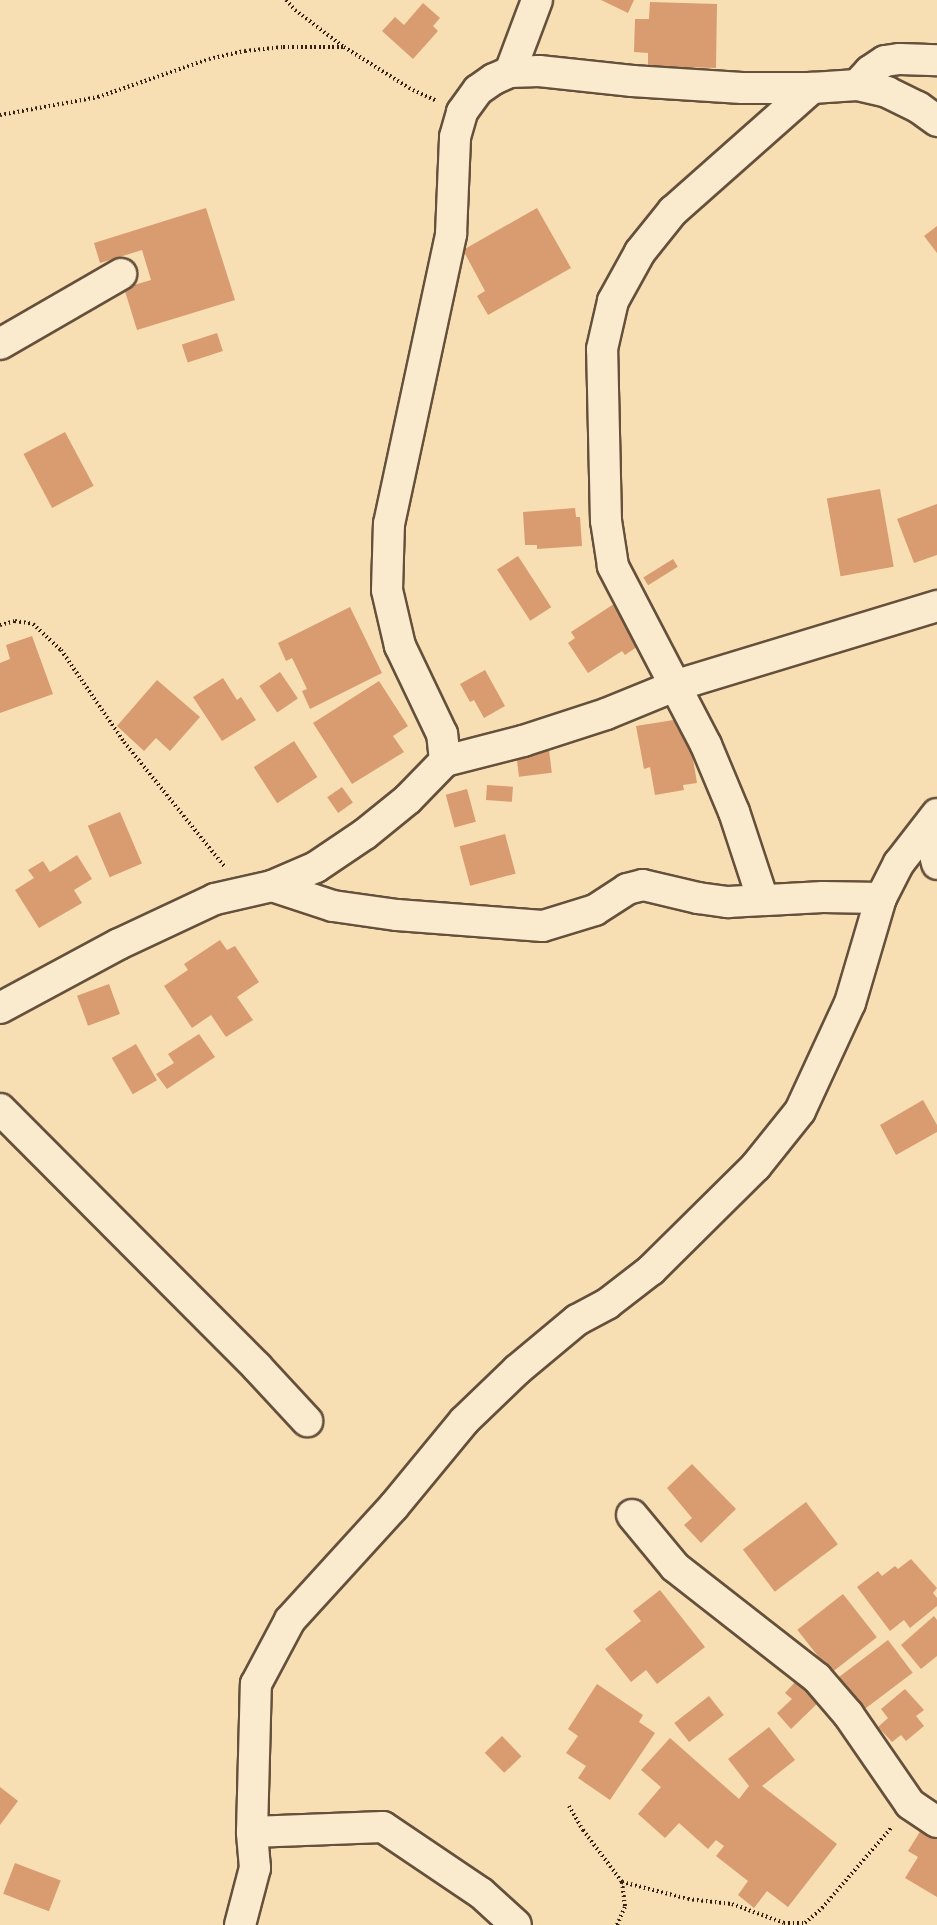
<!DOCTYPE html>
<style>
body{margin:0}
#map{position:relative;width:937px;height:1925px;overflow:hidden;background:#f8deb3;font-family:Alegreya,serif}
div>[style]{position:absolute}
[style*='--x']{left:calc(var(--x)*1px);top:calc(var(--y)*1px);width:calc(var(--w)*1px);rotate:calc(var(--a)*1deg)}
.building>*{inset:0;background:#d99b70;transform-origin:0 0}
.path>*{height:4px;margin-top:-2px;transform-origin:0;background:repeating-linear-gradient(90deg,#342114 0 1.5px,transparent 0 4.5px)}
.roads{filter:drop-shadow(2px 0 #65503c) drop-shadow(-2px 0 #65503c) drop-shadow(0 2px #65503c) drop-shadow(0 -2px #65503c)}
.minor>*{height:30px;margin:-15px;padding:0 15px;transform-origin:15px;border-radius:15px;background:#faeace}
span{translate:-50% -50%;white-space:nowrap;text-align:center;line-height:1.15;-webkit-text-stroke:6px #faeace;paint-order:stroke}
</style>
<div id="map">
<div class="building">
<div style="clip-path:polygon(601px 0,634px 0,628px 13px)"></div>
<div style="clip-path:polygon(650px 2px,717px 4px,716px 68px,648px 66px,648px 53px,634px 52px,635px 19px,649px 19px)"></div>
<div style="clip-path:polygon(423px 3px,440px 18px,433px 26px,438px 31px,413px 59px,382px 31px,395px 17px,404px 25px)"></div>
<div style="clip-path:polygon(206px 208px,235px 300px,137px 330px,124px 288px,151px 280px,142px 250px,100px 263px,94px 243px)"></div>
<div style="clip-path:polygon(537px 208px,571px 268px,488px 315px,477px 296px,485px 291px,463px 250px)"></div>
<div style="clip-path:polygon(937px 226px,937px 253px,924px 236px)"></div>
<div style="left:217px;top:333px;width:19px;height:37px;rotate:72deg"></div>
<div style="left:65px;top:432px;width:61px;height:47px;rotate:62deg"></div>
<div style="left:880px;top:489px;width:79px;height:54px;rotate:80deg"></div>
<div style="clip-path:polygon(937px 504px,937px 555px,914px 563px,897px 519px)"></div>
<div style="clip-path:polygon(575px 508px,576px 517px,580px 517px,582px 546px,537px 549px,537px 545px,525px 545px,523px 512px)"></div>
<div style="left:518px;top:556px;width:61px;height:25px;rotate:57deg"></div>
<div style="left:673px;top:559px;width:9px;height:35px;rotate:58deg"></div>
<div style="clip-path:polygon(620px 600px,647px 640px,625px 655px,622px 651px,588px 673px,568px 643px,575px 638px,571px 632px)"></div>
<div style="clip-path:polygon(350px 607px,382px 673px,310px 709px,302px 691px,307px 689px,292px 658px,286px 661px,278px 643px)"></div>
<div style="clip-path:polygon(32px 636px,53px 694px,0 713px,0 663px,10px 659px,6px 645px)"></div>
<div style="clip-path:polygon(485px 670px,505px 706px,484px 718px,474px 700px,470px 702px,460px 684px)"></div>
<div style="left:280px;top:672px;width:32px;height:25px;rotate:56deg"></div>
<div style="clip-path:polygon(223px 678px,237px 700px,241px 697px,256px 720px,222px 741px,193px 697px)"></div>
<div style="clip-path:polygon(157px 680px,200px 717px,170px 751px,156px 738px,144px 751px,117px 726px)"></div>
<div style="clip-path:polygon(379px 681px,408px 726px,393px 736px,404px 752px,352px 784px,313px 723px)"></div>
<div style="clip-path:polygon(686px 718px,697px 783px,683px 785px,684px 790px,655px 795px,650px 767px,644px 769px,636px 726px)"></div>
<div style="left:294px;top:741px;width:43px;height:48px;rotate:57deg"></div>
<div style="left:549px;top:750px;width:23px;height:33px;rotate:83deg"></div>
<div style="left:487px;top:785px;width:26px;height:15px;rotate:4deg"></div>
<div style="left:342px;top:787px;width:19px;height:18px;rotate:55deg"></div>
<div style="left:467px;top:789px;width:34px;height:22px;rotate:75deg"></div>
<div style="left:120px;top:812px;width:56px;height:35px;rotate:67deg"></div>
<div style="left:505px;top:834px;width:41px;height:47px;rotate:75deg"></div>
<div style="clip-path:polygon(77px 855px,92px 879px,74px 890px,82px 903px,39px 928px,15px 890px,34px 878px,28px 870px,43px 861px,50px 872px)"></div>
<div style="clip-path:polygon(220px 940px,227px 950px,235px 946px,259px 982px,237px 997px,253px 1020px,226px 1037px,211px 1015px,192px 1028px,164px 986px,188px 970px,184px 964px)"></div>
<div style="left:109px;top:984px;width:32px;height:34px;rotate:70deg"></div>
<div style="clip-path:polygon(199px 1034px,215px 1057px,167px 1089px,156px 1074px,174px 1063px,168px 1054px)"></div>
<div style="left:136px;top:1044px;width:42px;height:28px;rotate:60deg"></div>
<div style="clip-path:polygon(923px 1100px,937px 1125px,937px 1132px,896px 1155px,880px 1125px)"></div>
<div style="clip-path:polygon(692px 1464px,736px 1509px,701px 1543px,684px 1525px,692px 1518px,667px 1488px)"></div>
<div style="left:806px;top:1502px;width:53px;height:79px;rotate:53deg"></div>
<div style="clip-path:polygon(911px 1559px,937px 1588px,933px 1593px,937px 1598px,937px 1606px,910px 1628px,904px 1620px,890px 1631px,857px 1587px,878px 1571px,882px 1576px,895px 1566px,898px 1569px)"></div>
<div style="clip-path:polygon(660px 1590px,705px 1647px,657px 1684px,646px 1670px,631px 1682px,605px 1649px,641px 1621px,633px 1611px)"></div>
<div style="left:843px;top:1594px;width:55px;height:58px;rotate:52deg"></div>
<div style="clip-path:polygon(934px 1616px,937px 1620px,937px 1656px,921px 1669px,901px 1645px)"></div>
<div style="left:888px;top:1640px;width:41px;height:63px;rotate:53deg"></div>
<div style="clip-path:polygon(796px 1681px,803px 1687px,808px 1684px,822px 1699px,791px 1729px,777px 1713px,792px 1699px,785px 1693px)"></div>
<div style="clip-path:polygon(597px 1684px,643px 1715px,639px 1722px,655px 1733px,610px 1800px,578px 1778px,586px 1766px,566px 1753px,578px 1736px,568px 1729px)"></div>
<div style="clip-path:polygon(905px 1689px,924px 1710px,916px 1716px,924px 1726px,906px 1741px,901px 1735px,892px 1742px,878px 1727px,888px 1718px,881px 1709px)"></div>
<div style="left:709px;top:1696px;width:24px;height:44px;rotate:52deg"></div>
<div style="clip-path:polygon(769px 1727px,795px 1760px,762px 1786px,837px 1844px,788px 1907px,767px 1891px,754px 1908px,738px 1895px,748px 1881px,716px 1856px,724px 1846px,716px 1840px,708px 1849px,679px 1823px,665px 1838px,638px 1814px,661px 1787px,641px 1770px,670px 1738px,739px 1799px,749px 1786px,728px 1759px)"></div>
<div style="left:502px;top:1736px;width:28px;height:24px;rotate:46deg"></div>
<div style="clip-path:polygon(0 1787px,18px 1801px,0 1825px)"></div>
<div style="clip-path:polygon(926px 1822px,937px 1829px,937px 1897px,905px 1878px,918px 1857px,908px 1851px)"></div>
<div style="left:15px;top:1863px;width:49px;height:33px;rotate:21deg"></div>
</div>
<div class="path">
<div style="--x:286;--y:0;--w:13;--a:48"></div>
<div style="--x:295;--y:10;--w:61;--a:37.1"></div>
<div style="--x:344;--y:47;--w:77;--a:32.2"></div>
<div style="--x:409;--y:88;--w:31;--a:25"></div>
<div style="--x:0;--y:115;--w:100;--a:-10.4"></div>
<div style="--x:98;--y:97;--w:117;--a:-18.9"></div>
<div style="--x:209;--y:59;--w:37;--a:-13"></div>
<div style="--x:245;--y:51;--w:38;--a:-6"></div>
<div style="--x:283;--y:47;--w:61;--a:0"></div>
<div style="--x:0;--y:625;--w:16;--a:-15"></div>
<div style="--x:15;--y:621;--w:18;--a:9"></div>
<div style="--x:33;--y:624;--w:38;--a:43"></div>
<div style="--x:61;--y:650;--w:112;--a:55.6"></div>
<div style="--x:124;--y:742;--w:161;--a:51.1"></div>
<div style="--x:569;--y:1806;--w:28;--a:60"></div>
<div style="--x:583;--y:1830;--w:65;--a:53.1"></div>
<div style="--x:622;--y:1882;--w:25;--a:83"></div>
<div style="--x:625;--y:1907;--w:20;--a:114"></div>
<div style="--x:622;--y:1882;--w:68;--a:14.4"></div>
<div style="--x:688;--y:1899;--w:44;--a:6.5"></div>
<div style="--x:732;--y:1904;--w:55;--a:20.1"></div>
<div style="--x:784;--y:1923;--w:21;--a:0"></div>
<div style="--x:805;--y:1923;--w:23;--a:-41"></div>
<div style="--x:822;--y:1908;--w:106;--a:-49.2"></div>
</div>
<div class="roads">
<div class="minor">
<div style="--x:510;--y:72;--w:77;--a:-69.4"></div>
<div style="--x:857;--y:85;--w:19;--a:-47"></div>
<div style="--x:870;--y:71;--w:18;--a:-34"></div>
<div style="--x:885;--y:61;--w:15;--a:-8"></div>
<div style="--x:900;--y:59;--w:37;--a:2"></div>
<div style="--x:0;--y:344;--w:140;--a:-30"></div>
<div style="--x:445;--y:761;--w:81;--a:-14.4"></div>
<div style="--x:523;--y:741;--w:87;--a:-18"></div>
<div style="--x:606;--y:714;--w:77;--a:-22.2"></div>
<div style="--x:677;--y:685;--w:272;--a:-16.9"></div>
<div style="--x:928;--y:827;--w:38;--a:76"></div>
<div style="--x:272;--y:886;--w:64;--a:18.2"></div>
<div style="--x:333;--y:906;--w:65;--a:8"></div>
<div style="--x:397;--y:915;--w:146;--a:4.3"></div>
<div style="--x:543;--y:926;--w:54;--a:-17.1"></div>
<div style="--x:595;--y:910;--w:38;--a:-33"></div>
<div style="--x:627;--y:889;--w:16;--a:-14"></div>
<div style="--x:643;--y:885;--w:57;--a:13.3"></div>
<div style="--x:698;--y:898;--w:30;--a:8"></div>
<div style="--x:728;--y:902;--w:95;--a:-3"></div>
<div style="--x:823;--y:897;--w:58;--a:1"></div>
<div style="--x:763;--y:900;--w:93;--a:-108.2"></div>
<div style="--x:734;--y:812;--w:73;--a:-112.7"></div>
<div style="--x:706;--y:745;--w:202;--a:-117.5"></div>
<div style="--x:613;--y:566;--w:46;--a:-98.8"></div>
<div style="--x:606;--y:521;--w:172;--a:-91.3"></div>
<div style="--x:602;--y:349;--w:49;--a:-77.1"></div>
<div style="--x:613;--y:301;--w:56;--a:-61.1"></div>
<div style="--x:640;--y:252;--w:53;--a:-51.2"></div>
<div style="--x:673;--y:211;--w:186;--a:-41.5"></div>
<div style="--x:0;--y:1008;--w:135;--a:-28.3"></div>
<div style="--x:119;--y:944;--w:106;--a:-25.1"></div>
<div style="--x:215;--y:899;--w:58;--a:-12.8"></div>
<div style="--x:272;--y:886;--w:48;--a:-23.4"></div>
<div style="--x:316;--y:867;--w:59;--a:-34"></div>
<div style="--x:365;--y:834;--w:55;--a:-39.1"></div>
<div style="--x:408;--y:799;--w:53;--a:-45.8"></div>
<div style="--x:445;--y:761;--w:27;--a:-96"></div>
<div style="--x:442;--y:734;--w:98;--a:-115.5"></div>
<div style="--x:400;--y:646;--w:57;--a:-103.1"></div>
<div style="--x:387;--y:590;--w:66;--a:-88.3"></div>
<div style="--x:389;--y:524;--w:297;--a:-77.9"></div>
<div style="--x:451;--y:234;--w:97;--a:-87.6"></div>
<div style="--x:455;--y:137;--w:26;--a:-74"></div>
<div style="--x:462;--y:112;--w:27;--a:-54"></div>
<div style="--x:478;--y:90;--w:19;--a:-35"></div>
<div style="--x:494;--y:79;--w:17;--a:-24"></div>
<div style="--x:510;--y:72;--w:29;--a:-2"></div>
<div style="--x:539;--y:71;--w:94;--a:6.1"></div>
<div style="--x:632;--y:81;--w:110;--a:3.6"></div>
<div style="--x:742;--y:88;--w:70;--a:0"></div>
<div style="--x:812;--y:88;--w:45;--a:-3.8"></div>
<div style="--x:857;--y:85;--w:31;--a:13"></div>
<div style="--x:887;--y:92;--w:34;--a:26"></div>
<div style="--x:918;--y:107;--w:24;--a:36"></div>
<div style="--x:0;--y:1109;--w:364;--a:45.1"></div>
<div style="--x:257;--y:1367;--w:74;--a:47.2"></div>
<div style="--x:632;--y:1515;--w:67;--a:50.4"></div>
<div style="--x:675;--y:1567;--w:180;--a:38"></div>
<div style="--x:817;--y:1678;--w:48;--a:49.3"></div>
<div style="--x:848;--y:1714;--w:109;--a:55.4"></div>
<div style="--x:910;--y:1804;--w:32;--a:34"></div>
<div style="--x:252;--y:1832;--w:131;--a:-2.2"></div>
<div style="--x:383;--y:1827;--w:118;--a:34"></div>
<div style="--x:481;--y:1893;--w:47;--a:42.4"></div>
<div style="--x:240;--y:1925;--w:59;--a:-75.3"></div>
<div style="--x:255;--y:1868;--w:36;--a:-95"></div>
<div style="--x:252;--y:1832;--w:148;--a:-88.5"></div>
<div style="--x:256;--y:1684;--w:72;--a:-62"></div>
<div style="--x:290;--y:1620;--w:154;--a:-47.6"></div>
<div style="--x:394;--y:1506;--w:110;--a:-50.5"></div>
<div style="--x:464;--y:1421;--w:74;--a:-43.9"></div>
<div style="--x:517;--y:1370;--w:78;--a:-39.8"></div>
<div style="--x:577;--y:1320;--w:34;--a:-28"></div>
<div style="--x:607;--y:1304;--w:56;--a:-37.7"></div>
<div style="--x:651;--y:1270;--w:148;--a:-44.7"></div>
<div style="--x:756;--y:1166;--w:70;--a:-51.3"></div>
<div style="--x:800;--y:1111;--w:119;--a:-65.2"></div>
<div style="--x:850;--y:1003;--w:109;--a:-73.6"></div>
<div style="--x:881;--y:898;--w:39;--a:-63"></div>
<div style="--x:899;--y:863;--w:62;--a:-52.2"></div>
</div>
</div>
</div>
